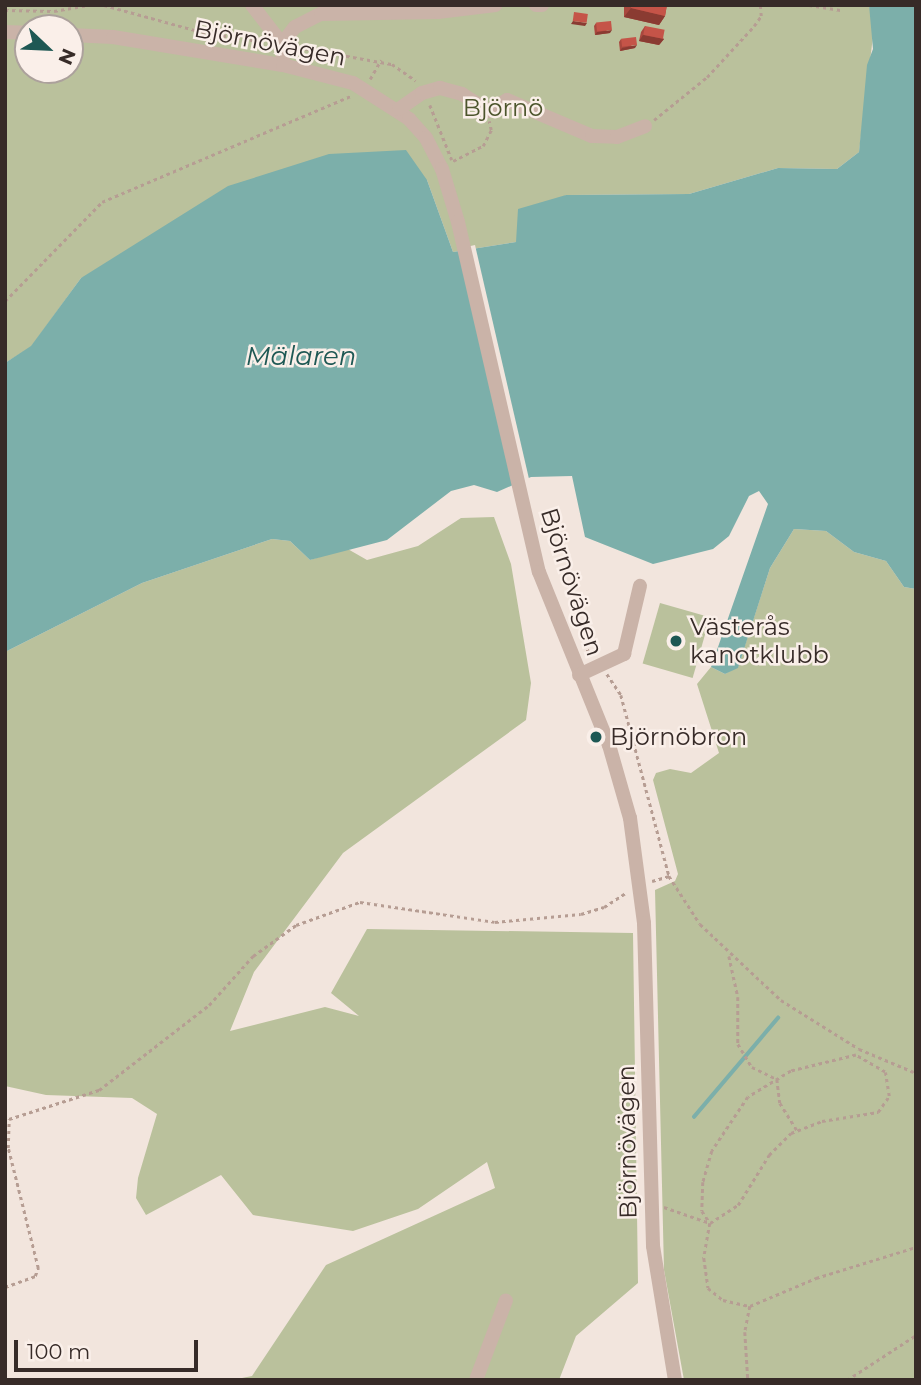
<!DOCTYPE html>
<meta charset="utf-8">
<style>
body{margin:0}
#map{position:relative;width:921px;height:1385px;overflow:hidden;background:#f2e5dd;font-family:Montserrat,sans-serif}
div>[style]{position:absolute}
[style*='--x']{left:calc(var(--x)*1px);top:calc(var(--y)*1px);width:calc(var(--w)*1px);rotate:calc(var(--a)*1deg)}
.green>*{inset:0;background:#bac19c;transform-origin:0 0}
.water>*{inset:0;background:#7cafaa}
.pier>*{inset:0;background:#f2e5dd;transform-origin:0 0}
.stream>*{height:3.5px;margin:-1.75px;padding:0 1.75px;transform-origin:1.75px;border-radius:1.75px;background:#7cafaa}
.path>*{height:2.5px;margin-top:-1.25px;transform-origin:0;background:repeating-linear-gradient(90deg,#b69d93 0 3.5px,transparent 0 7px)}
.minor>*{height:14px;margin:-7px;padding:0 7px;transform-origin:7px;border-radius:7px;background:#cab3a8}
.wall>*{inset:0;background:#a9483e}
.shaded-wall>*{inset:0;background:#8a3b32}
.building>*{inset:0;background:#c55448;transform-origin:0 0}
.dots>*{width:19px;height:19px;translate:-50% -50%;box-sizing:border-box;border:4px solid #faefe9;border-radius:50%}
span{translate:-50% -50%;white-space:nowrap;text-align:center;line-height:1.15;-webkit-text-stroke:5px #faefe9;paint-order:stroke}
.street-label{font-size:24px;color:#372b28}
.park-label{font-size:24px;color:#4c552c}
.poi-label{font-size:24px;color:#372b28}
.left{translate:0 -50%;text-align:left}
.water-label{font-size:26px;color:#1e5854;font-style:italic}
.frame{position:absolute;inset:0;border:7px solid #372b28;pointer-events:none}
.north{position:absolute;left:14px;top:14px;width:70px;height:70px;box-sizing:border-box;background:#faefe9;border:2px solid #aca19c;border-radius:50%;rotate:113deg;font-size:19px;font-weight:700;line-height:28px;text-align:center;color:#372b28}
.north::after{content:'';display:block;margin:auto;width:24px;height:32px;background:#1e5854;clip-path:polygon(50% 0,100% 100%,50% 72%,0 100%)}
.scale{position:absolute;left:14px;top:1340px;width:184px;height:32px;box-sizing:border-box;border:4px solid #372b28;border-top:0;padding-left:9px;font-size:21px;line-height:24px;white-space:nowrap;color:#372b28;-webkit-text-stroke:5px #faefe9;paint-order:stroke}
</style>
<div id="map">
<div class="green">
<div style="clip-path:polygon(evenodd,5px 5px,869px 5px,874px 28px,859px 152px,837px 169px,778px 168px,689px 194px,566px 195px,516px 242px,453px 252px,427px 180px,81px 278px,31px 347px,5px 363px,5px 5px,28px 28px,70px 28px,70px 70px,28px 70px,28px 28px)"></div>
<div style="clip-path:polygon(494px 517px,511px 564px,531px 683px,526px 720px,343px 853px,254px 972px,230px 1031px,325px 1007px,359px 1016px,331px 993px,367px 929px,633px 933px,638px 1283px,576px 1336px,559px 1380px,232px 1380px,252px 1376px,326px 1265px,495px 1188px,487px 1162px,418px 1209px,353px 1231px,253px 1215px,221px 1175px,146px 1215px,136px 1198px,138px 1178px,157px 1114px,132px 1098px,46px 1095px,5px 1086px,5px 652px,142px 583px,272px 539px,290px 541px,310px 560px,346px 548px,367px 560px,418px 546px,461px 518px)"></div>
<div style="clip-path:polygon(794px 529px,826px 531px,854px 552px,886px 561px,904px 587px,916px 589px,916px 1380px,684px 1380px,664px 1270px,655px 890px,675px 881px,678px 874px,653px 780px,656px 773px,670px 769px,691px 773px,719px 753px,697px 684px,711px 667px,725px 674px,738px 667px,770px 568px)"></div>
<div style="left:660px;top:603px;width:52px;height:63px;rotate:16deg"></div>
</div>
<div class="water">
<div style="clip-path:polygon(869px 5px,916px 5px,916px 589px,904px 587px,886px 561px,854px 552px,826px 531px,794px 529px,770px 568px,738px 668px,725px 674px,711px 667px,768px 504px,759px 491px,749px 496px,729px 536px,713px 549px,653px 564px,585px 537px,572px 476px,531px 477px,497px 492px,474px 485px,451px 491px,387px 540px,310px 560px,290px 541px,272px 539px,142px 583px,5px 652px,5px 363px,31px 346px,81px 278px,228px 186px,329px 154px,406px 150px,427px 180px,453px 252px,516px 242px,518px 209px,566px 195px,689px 194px,778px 168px,837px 169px,859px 152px,867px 65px,873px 49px)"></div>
</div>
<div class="pier">
<div style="left:475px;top:245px;width:242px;height:17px;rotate:77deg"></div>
</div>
<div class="stream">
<div style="--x:694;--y:1117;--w:130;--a:-49.7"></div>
</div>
<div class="path">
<div style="--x:104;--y:5;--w:102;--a:15.4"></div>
<div style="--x:202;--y:32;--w:62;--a:9.3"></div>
<div style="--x:809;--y:5;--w:32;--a:9"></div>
<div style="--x:5;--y:10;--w:49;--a:1.2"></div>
<div style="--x:54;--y:11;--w:35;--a:-10"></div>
<div style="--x:298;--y:47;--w:96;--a:10.3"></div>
<div style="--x:392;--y:64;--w:29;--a:35"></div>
<div style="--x:370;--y:79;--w:22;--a:-60"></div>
<div style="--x:430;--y:105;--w:59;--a:68.2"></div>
<div style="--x:654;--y:120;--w:68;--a:-39.1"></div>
<div style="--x:707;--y:77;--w:69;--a:-47.3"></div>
<div style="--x:754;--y:26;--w:12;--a:-55"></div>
<div style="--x:761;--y:16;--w:11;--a:-95"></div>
<div style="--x:453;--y:161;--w:34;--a:-27"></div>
<div style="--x:483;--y:146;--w:18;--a:-63"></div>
<div style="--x:491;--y:130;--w:9;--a:-103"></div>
<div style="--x:5;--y:301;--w:139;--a:-45.6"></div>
<div style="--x:102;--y:202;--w:270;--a:-23.1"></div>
<div style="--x:583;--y:644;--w:14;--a:51"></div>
<div style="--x:607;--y:674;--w:25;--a:56"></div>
<div style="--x:621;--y:695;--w:187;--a:75.1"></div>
<div style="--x:669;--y:876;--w:57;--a:57.1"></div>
<div style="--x:700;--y:924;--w:111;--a:43.2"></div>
<div style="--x:781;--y:1000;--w:92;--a:32.1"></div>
<div style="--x:859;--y:1049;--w:62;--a:22.8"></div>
<div style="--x:652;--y:881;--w:18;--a:-16"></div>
<div style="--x:729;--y:956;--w:42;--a:77.6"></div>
<div style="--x:738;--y:997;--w:47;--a:90"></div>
<div style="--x:738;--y:1044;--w:27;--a:59"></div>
<div style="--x:752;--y:1067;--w:28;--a:26"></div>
<div style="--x:777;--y:1079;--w:24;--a:83"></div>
<div style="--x:780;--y:1103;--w:32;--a:58"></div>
<div style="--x:664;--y:1207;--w:49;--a:19.2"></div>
<div style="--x:710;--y:1223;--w:33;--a:-33"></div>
<div style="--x:738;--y:1205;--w:59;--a:-58.2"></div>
<div style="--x:769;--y:1155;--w:31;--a:-45"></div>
<div style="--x:791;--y:1133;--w:33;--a:-21"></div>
<div style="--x:822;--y:1121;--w:57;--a:-9.1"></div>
<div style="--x:878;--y:1112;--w:19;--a:-55"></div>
<div style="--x:889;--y:1096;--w:24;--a:-99"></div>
<div style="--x:885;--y:1072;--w:34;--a:-150"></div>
<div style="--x:856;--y:1055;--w:67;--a:166.2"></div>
<div style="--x:791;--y:1071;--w:50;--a:148.8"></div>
<div style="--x:748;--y:1097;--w:65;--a:123.7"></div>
<div style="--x:712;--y:1151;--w:32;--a:106"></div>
<div style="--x:703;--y:1182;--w:29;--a:92"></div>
<div style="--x:702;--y:1211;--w:14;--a:56"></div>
<div style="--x:710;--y:1223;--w:36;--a:100"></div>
<div style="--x:704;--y:1258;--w:30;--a:82"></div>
<div style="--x:708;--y:1288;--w:19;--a:39"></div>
<div style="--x:723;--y:1300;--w:28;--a:13"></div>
<div style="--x:750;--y:1306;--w:26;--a:101"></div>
<div style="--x:745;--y:1332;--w:48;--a:86.4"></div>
<div style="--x:5;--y:1287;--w:32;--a:-20"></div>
<div style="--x:35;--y:1276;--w:9;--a:-69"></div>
<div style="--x:38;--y:1268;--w:124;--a:-104"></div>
<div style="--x:8;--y:1148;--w:29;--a:-88"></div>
<div style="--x:9;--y:1119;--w:95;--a:-17.9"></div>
<div style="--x:99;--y:1090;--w:139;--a:-37.7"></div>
<div style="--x:209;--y:1005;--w:66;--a:-48.1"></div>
<div style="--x:253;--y:956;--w:53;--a:-35.8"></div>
<div style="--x:296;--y:925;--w:68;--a:-19.8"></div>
<div style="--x:360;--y:902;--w:136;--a:8.4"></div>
<div style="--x:495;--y:922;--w:86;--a:-5.3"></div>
<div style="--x:581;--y:914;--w:24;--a:-17"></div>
<div style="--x:604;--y:907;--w:27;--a:-33"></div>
<div style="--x:750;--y:1306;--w:72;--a:-23"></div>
<div style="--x:816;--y:1278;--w:105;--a:-17.2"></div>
<div style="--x:847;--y:1380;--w:82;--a:-33.1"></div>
</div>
<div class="minor">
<div style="--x:252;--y:5;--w:49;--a:52.4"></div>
<div style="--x:282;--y:44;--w:21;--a:87"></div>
<div style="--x:536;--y:5;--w:6;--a:0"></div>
<div style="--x:5;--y:32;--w:23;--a:2"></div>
<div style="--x:70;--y:35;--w:43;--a:2.7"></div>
<div style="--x:113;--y:37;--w:172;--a:9.4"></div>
<div style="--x:283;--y:65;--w:72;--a:14.4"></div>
<div style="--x:353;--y:83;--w:67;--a:32.7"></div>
<div style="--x:409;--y:119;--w:25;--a:48"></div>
<div style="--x:426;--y:138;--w:35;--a:63"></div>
<div style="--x:442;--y:169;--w:55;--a:73.2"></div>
<div style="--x:458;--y:222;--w:359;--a:77"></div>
<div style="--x:539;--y:572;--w:187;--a:68"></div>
<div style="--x:609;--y:745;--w:76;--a:74"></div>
<div style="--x:630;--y:818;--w:106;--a:82.4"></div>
<div style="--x:644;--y:923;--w:323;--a:88.4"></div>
<div style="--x:653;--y:1246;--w:136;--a:80.7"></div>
<div style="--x:282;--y:44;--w:21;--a:-53"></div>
<div style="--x:295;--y:27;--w:29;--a:-27"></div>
<div style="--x:321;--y:14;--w:117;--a:-1"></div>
<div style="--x:438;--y:12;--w:58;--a:-6.9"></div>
<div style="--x:399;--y:109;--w:28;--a:-35"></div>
<div style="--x:422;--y:93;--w:19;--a:-16"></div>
<div style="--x:440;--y:88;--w:23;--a:15"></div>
<div style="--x:462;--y:94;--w:31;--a:33"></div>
<div style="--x:488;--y:111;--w:22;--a:-30"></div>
<div style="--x:507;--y:100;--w:92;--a:23"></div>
<div style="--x:592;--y:136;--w:25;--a:2"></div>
<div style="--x:617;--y:137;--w:30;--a:-21"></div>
<div style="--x:579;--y:675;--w:50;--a:-25"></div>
<div style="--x:624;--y:654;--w:70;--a:-76.8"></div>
<div style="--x:476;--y:1380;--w:85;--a:-69.4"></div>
</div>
<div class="wall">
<div style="clip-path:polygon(624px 5px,667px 5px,665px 16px,659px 25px,624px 17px)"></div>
<div style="clip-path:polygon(596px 23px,610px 33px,595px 35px,594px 26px)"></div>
<div style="clip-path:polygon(645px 26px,664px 39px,659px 45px,639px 41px,641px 32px)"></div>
<div style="clip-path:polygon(621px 39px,635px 48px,620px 51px,619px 42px)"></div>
</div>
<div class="shaded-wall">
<div style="clip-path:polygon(631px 8px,665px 16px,659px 25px,624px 17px)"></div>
<div style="clip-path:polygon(573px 21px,587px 23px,585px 26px,571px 24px)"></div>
<div style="clip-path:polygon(612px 30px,610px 33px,595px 35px,597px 32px)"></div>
<div style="clip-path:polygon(643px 35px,664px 39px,659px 45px,639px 41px)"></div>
<div style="clip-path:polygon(637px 45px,635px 48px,620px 51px,622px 48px)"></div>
</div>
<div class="building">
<div style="clip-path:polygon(631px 5px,667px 5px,665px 16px,631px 8px)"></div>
<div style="left:574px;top:12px;width:14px;height:9px;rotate:8deg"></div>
<div style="left:611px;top:21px;width:9px;height:15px;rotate:84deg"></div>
<div style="left:645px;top:26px;width:20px;height:9px;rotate:11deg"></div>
<div style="left:636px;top:37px;width:8px;height:15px;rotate:83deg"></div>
</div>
<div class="dots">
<div style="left:676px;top:641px;background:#1e5854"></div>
<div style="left:596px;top:737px;background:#1e5854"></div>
</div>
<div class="street-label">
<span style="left:270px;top:43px;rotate:11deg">Björnövägen</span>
<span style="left:572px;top:582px;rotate:72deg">Björnövägen</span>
<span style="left:627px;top:1142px;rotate:-91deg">Björnövägen</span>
</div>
<div class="park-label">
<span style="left:503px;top:108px">Björnö</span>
</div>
<div class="poi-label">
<span class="left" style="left:690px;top:641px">Västerås<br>kanotklubb</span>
<span class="left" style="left:610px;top:737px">Björnöbron</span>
</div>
<div class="water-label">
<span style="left:301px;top:357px">Mälaren</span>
</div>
<div class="frame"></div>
<div class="north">N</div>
<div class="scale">100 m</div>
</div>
